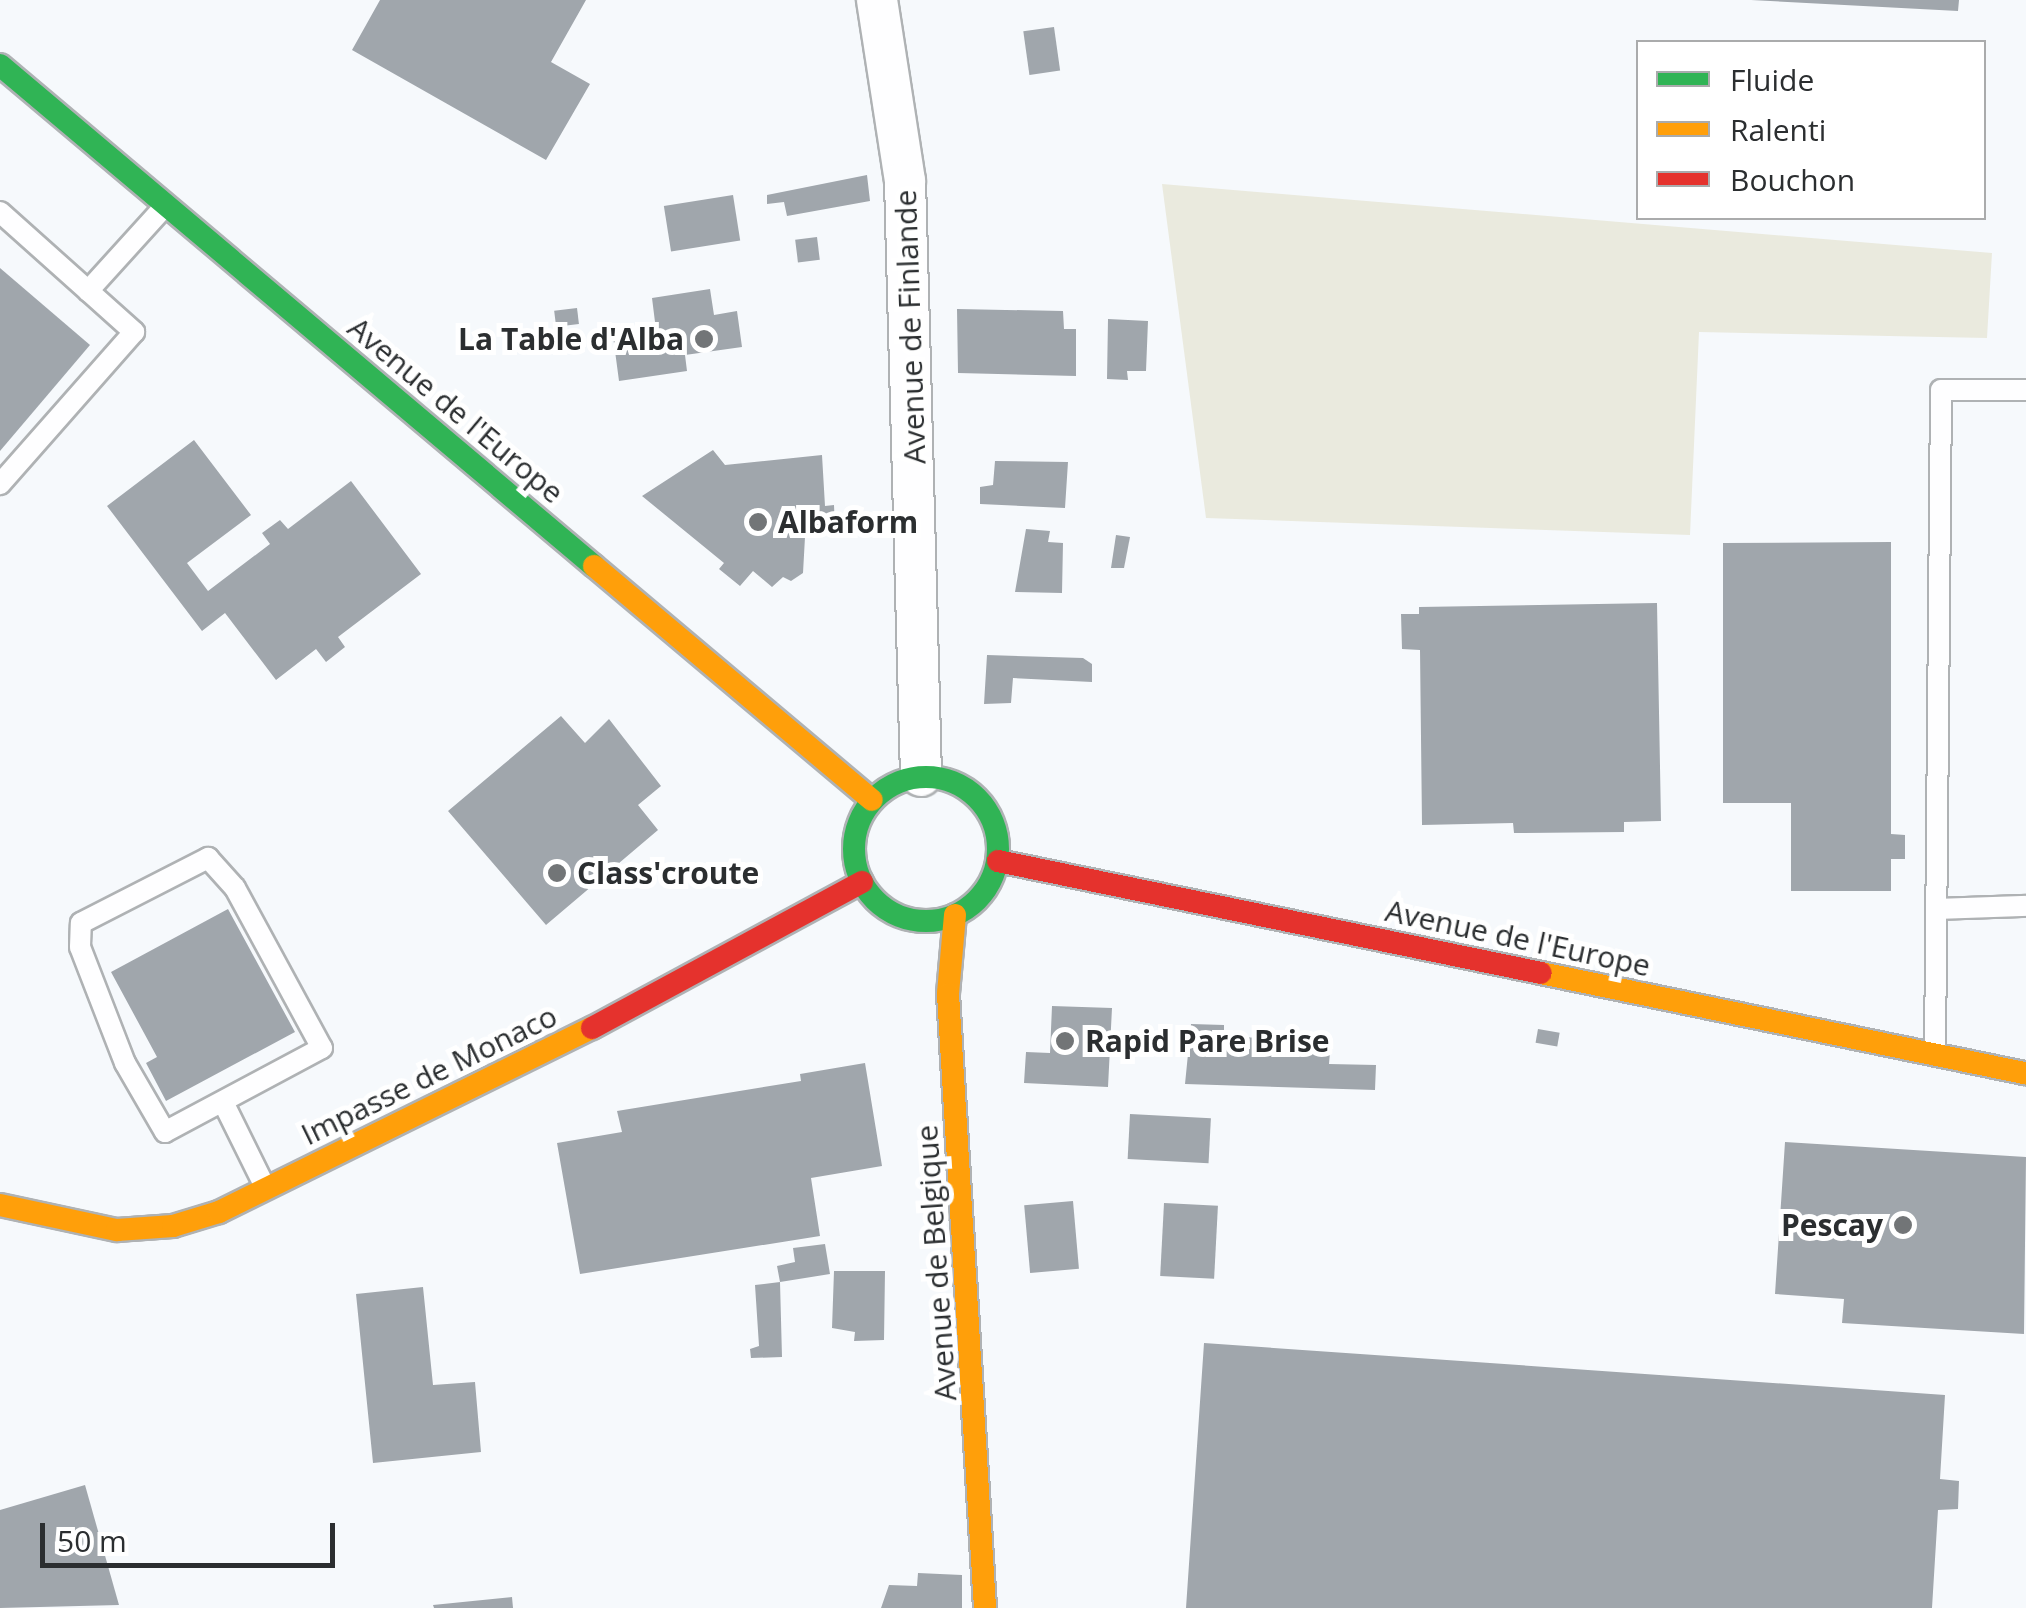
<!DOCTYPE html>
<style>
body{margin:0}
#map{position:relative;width:2026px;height:1608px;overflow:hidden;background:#f6f9fc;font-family:"Open Sans",sans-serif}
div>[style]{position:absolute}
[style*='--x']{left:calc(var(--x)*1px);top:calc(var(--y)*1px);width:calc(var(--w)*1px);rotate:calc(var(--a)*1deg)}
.green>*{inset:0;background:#eaeade}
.building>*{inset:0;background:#a0a6ac;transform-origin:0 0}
.roads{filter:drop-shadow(2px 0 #afb2b4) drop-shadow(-2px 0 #afb2b4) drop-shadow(0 2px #afb2b4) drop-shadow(0 -2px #afb2b4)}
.lane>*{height:20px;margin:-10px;padding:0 10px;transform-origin:10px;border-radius:10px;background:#fefeff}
.street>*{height:40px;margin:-20px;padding:0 20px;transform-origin:20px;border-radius:20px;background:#fefeff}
.fast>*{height:22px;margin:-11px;padding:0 11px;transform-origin:11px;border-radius:11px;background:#30b455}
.fast>.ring{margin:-11px;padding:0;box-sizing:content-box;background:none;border:22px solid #30b455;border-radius:50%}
.slow>*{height:22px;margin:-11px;padding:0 11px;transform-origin:11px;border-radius:11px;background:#ff9f0a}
.jam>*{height:22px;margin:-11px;padding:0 11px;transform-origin:11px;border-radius:11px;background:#e5322d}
.dots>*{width:28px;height:28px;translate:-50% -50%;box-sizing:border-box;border:5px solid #fff;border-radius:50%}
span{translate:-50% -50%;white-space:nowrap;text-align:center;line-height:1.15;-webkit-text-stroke:10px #fff;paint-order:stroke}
.street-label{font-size:30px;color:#2b2e30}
.poi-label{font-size:30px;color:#2b2e30;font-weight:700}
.right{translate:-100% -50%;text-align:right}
.left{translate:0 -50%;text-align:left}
.legend{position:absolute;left:1636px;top:40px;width:350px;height:180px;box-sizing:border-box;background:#fff;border:2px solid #aaabac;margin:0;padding:12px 18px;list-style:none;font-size:30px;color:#2b2e30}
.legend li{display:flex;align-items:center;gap:20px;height:50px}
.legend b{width:50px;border:2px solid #aaabac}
.scale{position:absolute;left:40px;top:1523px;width:295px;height:45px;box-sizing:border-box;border:5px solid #2b2e30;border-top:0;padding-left:12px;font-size:30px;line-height:35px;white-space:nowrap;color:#2b2e30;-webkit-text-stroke:8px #fff;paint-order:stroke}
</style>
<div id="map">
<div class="green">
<div style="clip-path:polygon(1162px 184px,1992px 253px,1987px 338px,1699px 332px,1690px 535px,1206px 518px)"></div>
</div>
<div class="building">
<div style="clip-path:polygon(380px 0,586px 0,551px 62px,590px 84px,546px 160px,352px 50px)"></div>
<div style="clip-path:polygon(1751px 0,1959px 0,1958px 11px)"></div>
<div style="left:1054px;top:27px;width:44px;height:31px;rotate:82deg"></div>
<div style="clip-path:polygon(867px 175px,870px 201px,787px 216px,784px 202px,767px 204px,767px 195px)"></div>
<div style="left:733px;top:195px;width:46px;height:70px;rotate:81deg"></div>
<div style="left:817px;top:237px;width:23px;height:22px;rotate:83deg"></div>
<div style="clip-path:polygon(0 268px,90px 345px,0 451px)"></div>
<div style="clip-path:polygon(710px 289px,714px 315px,737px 311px,742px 347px,685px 355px,687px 371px,619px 381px,613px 336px,656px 330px,652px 298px)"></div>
<div style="left:577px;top:308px;width:16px;height:23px;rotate:83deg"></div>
<div style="clip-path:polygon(957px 309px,1063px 311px,1064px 329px,1076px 329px,1076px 376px,958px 373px)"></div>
<div style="clip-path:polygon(1108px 319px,1148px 321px,1146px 371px,1127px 371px,1128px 380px,1107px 379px)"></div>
<div style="clip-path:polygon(194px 440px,251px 515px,187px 563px,208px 591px,270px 544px,262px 533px,280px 520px,288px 529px,351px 481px,421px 574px,338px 637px,345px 647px,326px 662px,316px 649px,276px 680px,225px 613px,202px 631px,107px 506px)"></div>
<div style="clip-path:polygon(713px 450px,725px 465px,822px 455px,825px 506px,834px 505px,835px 529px,805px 537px,803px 573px,791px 581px,783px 577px,772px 587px,753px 571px,740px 586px,719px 569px,724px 563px,642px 496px)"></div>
<div style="clip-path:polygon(995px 461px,1068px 462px,1065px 508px,980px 504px,980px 487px,993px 485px)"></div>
<div style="clip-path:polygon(1026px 529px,1050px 531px,1048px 542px,1063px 543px,1062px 593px,1015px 592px)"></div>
<div style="clip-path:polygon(1116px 535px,1130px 537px,1124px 568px,1111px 568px)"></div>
<div style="clip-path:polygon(1891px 542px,1891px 834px,1905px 835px,1905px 859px,1891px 859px,1891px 891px,1791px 891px,1791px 803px,1723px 803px,1723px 543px)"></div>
<div style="clip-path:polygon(1657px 603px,1661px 821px,1624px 822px,1624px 832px,1514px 833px,1513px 823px,1422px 825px,1420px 650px,1402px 649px,1401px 614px,1419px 614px,1419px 607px)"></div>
<div style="clip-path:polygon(987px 655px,1083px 658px,1092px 664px,1092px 682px,1013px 678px,1011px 703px,984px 704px)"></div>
<div style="clip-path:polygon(561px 716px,585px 743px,609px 719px,661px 786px,638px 805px,658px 830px,546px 925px,448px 811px)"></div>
<div style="clip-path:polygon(228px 909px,295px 1032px,166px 1101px,146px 1063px,157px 1057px,111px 972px)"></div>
<div style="clip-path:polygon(1052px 1006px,1112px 1008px,1108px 1087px,1024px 1083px,1026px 1052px,1050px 1053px)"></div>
<div style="clip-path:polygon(1191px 1024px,1224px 1025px,1224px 1036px,1260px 1038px,1259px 1049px,1330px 1052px,1329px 1064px,1376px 1065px,1375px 1090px,1185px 1084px)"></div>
<div style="left:1538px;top:1029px;width:22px;height:14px;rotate:10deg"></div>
<div style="clip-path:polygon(865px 1063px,882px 1166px,811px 1178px,820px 1236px,580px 1274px,557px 1143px,622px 1132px,617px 1111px,801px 1081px,800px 1074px)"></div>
<div style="left:1130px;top:1114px;width:81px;height:45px;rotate:3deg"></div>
<div style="clip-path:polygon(1785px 1142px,2026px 1157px,2024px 1334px,1842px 1323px,1844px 1299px,1775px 1294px)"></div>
<div style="left:1073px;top:1201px;width:68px;height:49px;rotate:85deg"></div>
<div style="left:1164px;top:1203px;width:54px;height:73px;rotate:3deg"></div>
<div style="clip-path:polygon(825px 1244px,830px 1274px,780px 1282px,782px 1357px,751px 1358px,750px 1349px,759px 1346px,755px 1285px,780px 1282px,777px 1266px,795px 1262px,793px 1248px)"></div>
<div style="clip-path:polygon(834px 1271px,885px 1271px,884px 1340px,854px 1341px,855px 1332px,832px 1328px)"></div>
<div style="clip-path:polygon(423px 1287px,433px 1385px,475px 1382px,481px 1452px,373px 1463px,356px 1294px)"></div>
<div style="clip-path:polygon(1204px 1343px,1945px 1395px,1940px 1479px,1959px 1481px,1958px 1509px,1938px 1510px,1932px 1608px,1186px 1608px)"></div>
<div style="clip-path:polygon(85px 1485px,119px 1605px,0 1608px,0 1510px)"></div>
<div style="clip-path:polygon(918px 1573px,962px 1575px,962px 1608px,881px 1608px,889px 1585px,917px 1586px)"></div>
<div style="clip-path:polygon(512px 1597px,513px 1608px,434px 1608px,433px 1605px)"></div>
</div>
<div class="roads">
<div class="lane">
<div style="--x:0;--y:212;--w:180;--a:41.8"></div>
<div style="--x:134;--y:332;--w:203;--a:131.4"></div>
<div style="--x:88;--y:291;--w:115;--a:-47.8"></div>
<div style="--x:208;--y:858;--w:40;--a:48"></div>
<div style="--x:235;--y:888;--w:182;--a:61.5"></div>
<div style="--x:322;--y:1048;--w:178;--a:151.9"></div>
<div style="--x:165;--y:1132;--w:80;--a:-120.1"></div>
<div style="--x:125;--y:1063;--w:124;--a:-111.2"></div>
<div style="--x:80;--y:947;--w:24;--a:-88"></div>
<div style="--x:81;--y:923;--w:143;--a:-27.1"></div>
<div style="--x:1939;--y:909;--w:87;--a:-2"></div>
<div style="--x:1935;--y:1053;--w:663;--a:-89.48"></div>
<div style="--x:1941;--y:390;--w:85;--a:0"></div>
<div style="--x:223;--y:1102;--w:95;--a:63.7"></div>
</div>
<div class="street">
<div style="--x:877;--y:0;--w:183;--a:81.2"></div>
<div style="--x:905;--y:181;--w:595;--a:88.46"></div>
</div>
<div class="fast">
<div style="--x:0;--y:65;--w:777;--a:40.15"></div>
<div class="ring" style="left:854px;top:777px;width:122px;height:122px"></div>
</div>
<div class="slow">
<div style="--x:594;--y:566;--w:363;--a:40.1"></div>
<div style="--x:955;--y:915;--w:79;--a:95.1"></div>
<div style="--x:948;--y:994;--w:615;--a:86.55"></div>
<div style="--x:1541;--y:973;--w:495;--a:11.7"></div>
<div style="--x:0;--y:1205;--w:120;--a:12.1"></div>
<div style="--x:117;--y:1230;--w:56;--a:-4.1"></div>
<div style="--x:173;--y:1226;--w:48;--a:-16.9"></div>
<div style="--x:219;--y:1212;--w:416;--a:-26.3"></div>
</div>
<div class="jam">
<div style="--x:998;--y:861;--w:554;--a:11.65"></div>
<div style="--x:592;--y:1028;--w:307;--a:-28.4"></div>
</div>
</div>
<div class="dots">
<div style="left:704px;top:339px;background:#727577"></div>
<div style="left:758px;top:522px;background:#727577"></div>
<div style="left:557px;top:873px;background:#727577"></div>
<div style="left:1065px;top:1041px;background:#727577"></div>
<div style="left:1903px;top:1225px;background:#727577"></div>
</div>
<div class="street-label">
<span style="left:910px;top:327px;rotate:-92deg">Avenue de Finlande</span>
<span style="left:456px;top:410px;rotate:40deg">Avenue de l'Europe</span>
<span style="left:1518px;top:938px;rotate:12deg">Avenue de l'Europe</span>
<span style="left:429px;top:1075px;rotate:-26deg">Impasse de Monaco</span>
<span style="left:936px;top:1263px;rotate:-94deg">Avenue de Belgique</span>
</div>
<div class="poi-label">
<span class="right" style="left:684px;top:339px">La Table d'Alba</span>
<span class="left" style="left:778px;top:522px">Albaform</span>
<span class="left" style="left:577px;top:873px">Class'croute</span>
<span class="left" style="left:1085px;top:1041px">Rapid Pare Brise</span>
<span class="right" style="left:1883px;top:1225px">Pescay</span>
</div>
<ul class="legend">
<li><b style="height:12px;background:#30b455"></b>Fluide</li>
<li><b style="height:12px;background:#ff9f0a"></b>Ralenti</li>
<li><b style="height:12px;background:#e5322d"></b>Bouchon</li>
</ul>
<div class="scale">50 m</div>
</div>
